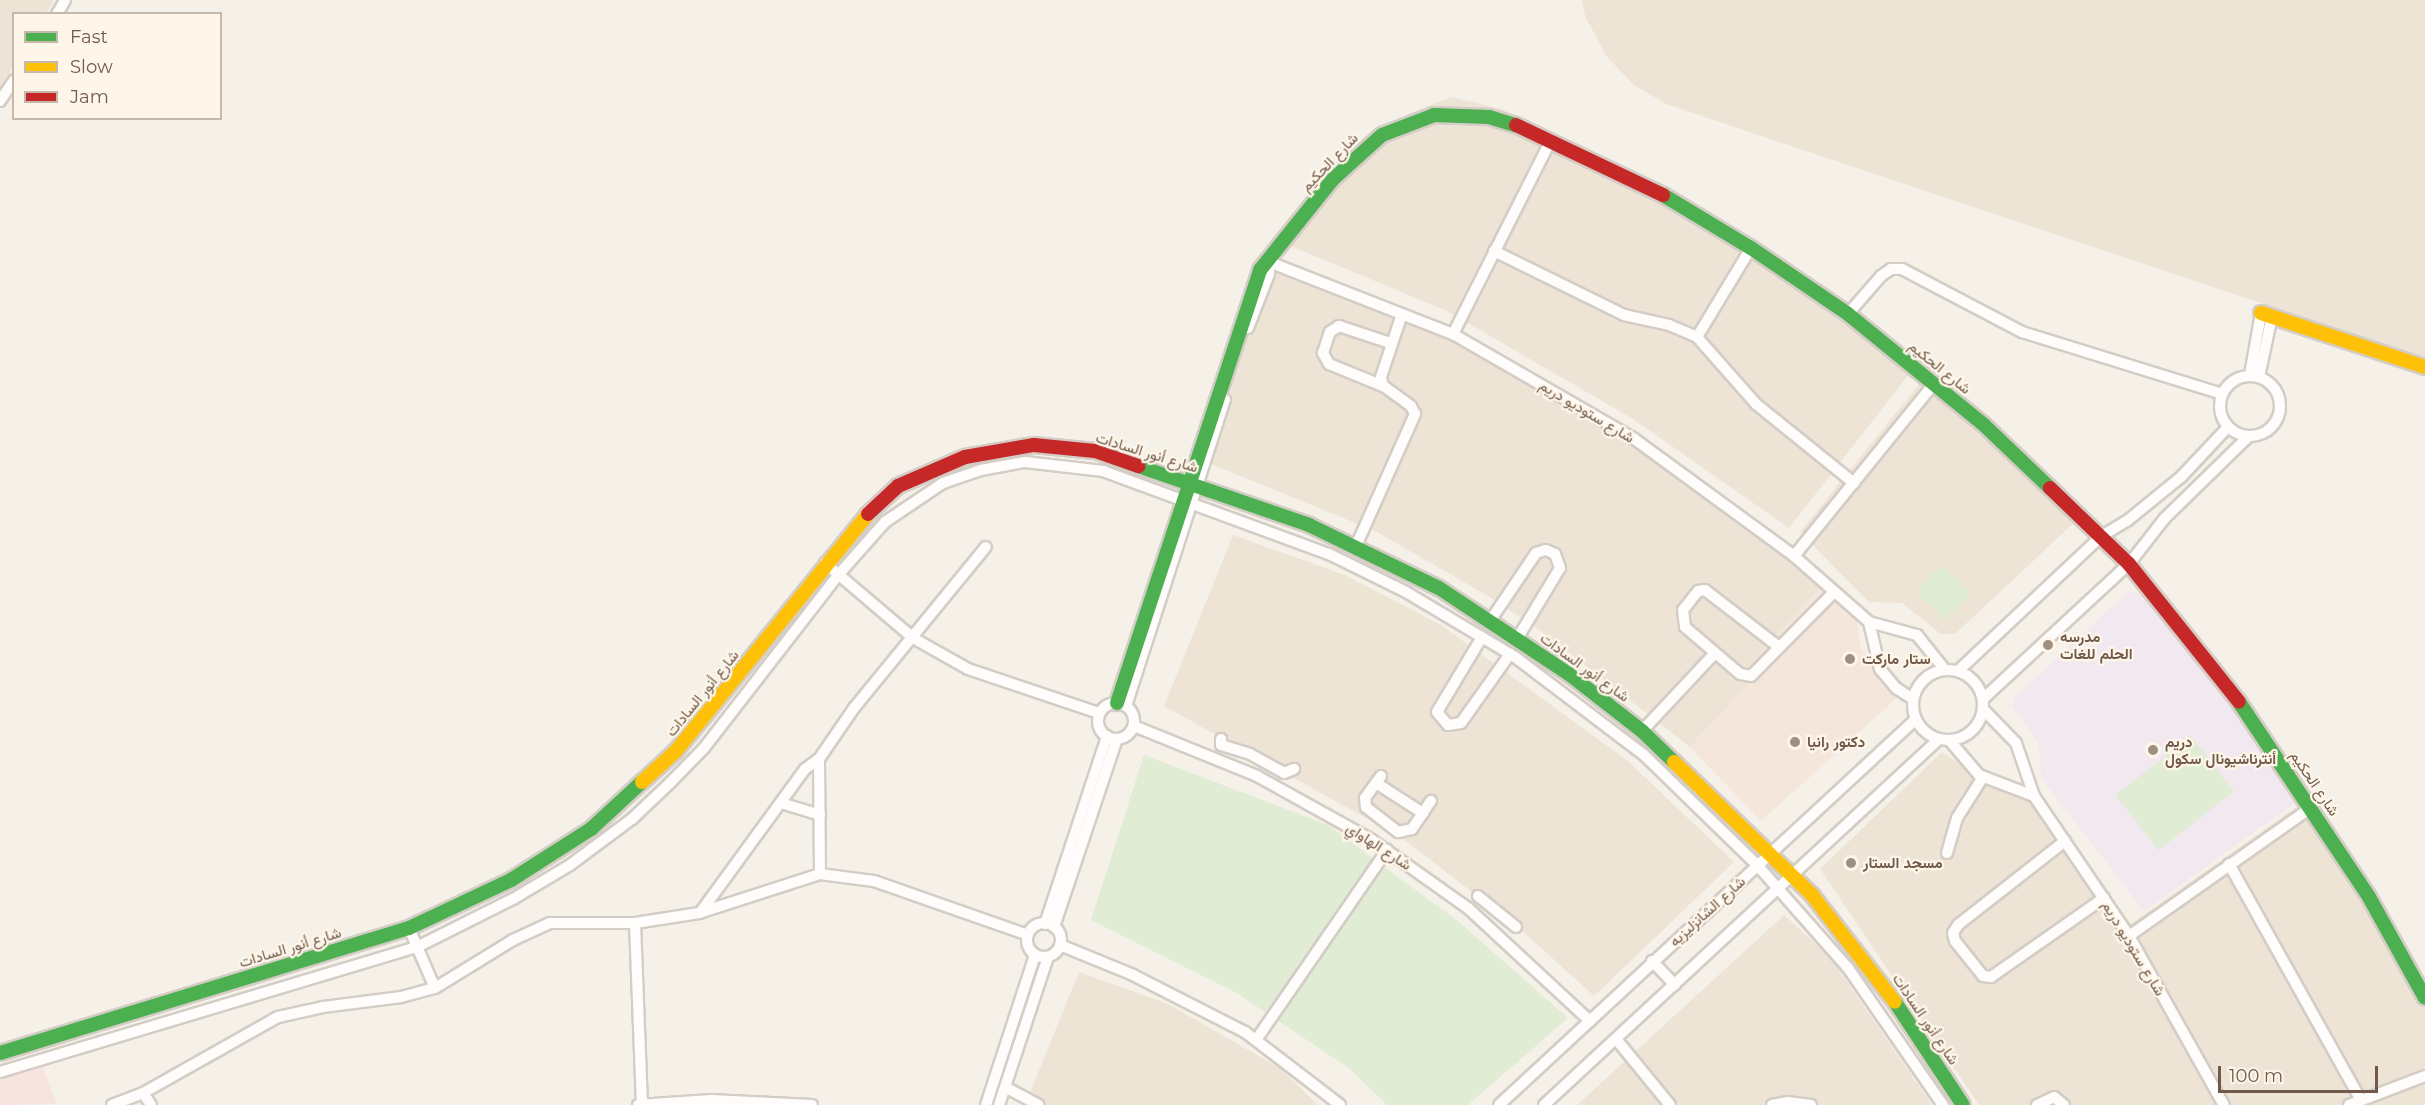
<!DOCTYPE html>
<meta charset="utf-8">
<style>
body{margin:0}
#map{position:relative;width:2425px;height:1105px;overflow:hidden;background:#f5f1e8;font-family:Montserrat,Vazirmatn,sans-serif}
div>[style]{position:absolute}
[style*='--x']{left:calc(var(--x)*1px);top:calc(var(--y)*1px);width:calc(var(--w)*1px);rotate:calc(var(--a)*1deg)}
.residential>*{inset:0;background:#eee4d6}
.commercial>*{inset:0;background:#f5e6dc}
.education>*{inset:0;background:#f2e8f0}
.medical>*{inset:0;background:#f7e3e0}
.green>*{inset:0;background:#e1ecd4;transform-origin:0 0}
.roads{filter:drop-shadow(2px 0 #d4cdc6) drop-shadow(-2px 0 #d4cdc6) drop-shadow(0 2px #d4cdc6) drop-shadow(0 -2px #d4cdc6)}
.street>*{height:10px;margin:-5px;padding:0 5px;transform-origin:5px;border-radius:5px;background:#fefdfc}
.street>.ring{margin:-5px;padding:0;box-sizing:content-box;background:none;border:10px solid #fefdfc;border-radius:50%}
.fast>*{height:14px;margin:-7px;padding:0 7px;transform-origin:7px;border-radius:7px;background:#4caf50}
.slow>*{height:14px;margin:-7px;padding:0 7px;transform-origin:7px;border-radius:7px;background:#ffc107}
.jam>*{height:14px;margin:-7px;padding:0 7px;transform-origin:7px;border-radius:7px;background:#c62828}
.dots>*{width:16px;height:16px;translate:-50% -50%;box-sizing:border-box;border:3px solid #fef6e9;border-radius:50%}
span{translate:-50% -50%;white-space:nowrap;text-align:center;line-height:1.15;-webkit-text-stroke:4.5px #fef6e9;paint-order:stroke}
.street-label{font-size:15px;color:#715a4b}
.poi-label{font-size:15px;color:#715a4b;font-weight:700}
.left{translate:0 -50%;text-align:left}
.legend{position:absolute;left:12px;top:12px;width:210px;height:108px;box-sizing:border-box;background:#fef6e9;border:2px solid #c6b8aa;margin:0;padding:8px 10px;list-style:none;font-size:18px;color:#715a4b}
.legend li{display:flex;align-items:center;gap:12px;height:30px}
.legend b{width:30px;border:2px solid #c6b8aa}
.scale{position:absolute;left:2218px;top:1066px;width:160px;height:27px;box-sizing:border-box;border:3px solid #715a4b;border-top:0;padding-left:8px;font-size:18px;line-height:21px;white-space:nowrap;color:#715a4b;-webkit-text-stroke:4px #fef6e9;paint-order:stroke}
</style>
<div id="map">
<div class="residential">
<div style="clip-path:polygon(0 0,54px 0,46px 13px,14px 14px,13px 66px,0 88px)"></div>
<div style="clip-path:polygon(1582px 0,2425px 0,2425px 358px,1666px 104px,1634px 85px,1607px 57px,1585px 16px)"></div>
<div style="clip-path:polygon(1451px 97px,1502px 109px,1648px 182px,1917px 364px,1789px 528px,1633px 419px,1447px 311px,1288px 245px,1334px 173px,1398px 118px)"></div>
<div style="clip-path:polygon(1278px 262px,1383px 301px,1649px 445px,1788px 544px,1827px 581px,1745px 670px,1752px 681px,1690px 747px,1542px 632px,1485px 594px,1375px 531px,1211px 464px,1259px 290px)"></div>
<div style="clip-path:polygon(1925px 377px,2078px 519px,1955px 634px,1941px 634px,1902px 603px,1869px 602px,1800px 532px)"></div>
<div style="clip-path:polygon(1233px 535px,1345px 575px,1441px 625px,1628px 761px,1734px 862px,1594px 996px,1520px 929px,1402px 838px,1164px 706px)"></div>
<div style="clip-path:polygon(1942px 752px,1974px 773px,2006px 780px,2045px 818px,2122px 930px,2305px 801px,2425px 1001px,2425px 1105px,1979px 1105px,1820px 869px)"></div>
<div style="clip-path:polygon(1784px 915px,1830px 957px,1932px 1105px,1577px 1105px)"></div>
<div style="clip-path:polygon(1079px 972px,1168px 1004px,1281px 1069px,1318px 1105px,1025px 1105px)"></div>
</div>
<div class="commercial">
<div style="clip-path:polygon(1827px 581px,1856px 614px,1861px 648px,1896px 689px,1896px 699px,1761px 821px,1690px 747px,1752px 681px,1744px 671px)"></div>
</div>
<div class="education">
<div style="clip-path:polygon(2129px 591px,2139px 593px,2183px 639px,2296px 796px,2295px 803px,2144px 911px,2041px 778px,2039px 744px,2012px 706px,2014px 698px)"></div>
</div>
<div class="medical">
<div style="clip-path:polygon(43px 1067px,57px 1104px,0 1105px,0 1079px)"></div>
</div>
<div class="green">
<div style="left:1941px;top:565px;width:41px;height:37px;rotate:43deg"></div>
<div style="left:2191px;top:736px;width:70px;height:96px;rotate:52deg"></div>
<div style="clip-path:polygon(1144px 755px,1328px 825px,1459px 922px,1568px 1018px,1468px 1105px,1387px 1105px,1350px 1069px,1235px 992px,1091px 920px)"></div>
</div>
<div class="roads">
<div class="street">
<div style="--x:57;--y:14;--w:16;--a:-60"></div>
<div style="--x:0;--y:101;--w:25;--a:-56"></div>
<div style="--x:1494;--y:251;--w:145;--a:26.2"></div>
<div style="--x:1624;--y:315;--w:46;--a:12.5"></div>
<div style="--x:1669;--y:325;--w:30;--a:23"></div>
<div style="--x:1697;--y:337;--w:89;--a:48.6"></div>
<div style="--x:1756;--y:404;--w:126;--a:38.9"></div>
<div style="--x:1848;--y:314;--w:50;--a:-49"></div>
<div style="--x:1881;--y:276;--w:12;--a:-35"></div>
<div style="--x:1891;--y:269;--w:11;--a:0"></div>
<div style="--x:1902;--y:269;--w:136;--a:27.7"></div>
<div style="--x:2022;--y:332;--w:209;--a:17.2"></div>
<div style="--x:1248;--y:328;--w:58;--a:-68.7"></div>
<div style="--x:1269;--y:274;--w:12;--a:-90"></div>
<div style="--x:1269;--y:262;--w:198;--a:21.4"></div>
<div style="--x:1453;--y:334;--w:208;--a:30"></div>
<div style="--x:1633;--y:438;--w:200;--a:36.2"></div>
<div style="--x:1794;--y:556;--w:100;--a:41.3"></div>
<div style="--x:1869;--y:622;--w:50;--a:15.2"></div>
<div style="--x:1917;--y:635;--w:45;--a:51.3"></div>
<div style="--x:1453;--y:334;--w:217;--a:-63.2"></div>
<div style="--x:1697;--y:337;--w:104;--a:-58.8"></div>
<div style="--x:2250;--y:375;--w:63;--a:-79.9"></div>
<div class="ring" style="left:2220px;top:376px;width:50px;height:50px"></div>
<div style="--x:2259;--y:377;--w:62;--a:-78"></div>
<div style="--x:1383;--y:386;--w:58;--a:-157.8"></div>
<div style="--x:1329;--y:364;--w:13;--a:-119"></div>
<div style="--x:1323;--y:353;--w:22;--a:-72"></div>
<div style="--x:1330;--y:332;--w:11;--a:-34"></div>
<div style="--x:1339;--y:326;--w:54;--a:18.4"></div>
<div style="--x:1356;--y:546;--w:145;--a:-65.9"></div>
<div style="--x:1415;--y:414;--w:9;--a:-117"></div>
<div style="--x:1411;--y:406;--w:34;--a:-144"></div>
<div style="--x:1383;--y:386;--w:9;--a:-103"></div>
<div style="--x:1381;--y:377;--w:66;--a:-71.6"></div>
<div style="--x:1794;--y:556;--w:222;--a:-50.9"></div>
<div style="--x:825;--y:563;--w:116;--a:40.4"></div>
<div style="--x:913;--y:638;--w:63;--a:29.4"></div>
<div style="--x:968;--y:669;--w:138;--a:18.6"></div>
<div style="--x:1490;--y:621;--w:82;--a:-55.9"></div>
<div style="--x:1536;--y:553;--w:10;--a:-17"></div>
<div style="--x:1546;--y:550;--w:10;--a:24"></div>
<div style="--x:1555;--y:554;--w:15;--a:70"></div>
<div style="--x:1560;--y:568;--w:83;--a:121.2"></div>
<div style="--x:1869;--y:622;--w:48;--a:76.8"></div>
<div style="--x:1880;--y:669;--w:25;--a:50"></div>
<div style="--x:1896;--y:688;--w:20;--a:33"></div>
<div style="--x:1482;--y:637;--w:87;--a:121"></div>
<div style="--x:1437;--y:712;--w:17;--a:50"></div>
<div style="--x:1448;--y:725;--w:13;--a:-9"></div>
<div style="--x:1461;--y:723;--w:85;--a:-54.6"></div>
<div style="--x:1779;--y:647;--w:93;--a:-142.4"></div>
<div style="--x:1705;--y:590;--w:7;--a:172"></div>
<div style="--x:1698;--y:591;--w:24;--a:128"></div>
<div style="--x:1683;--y:610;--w:17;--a:83"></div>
<div style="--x:1685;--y:627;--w:72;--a:40.5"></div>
<div style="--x:1740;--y:674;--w:11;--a:10"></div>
<div style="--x:1751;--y:676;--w:118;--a:-45.3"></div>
<div class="ring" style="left:1913px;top:670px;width:60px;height:60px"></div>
<div style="--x:1958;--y:671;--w:195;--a:-43.3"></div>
<div style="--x:2100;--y:537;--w:31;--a:-31"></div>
<div style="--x:2127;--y:521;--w:71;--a:-39.3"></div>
<div style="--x:2182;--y:476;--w:67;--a:-46.8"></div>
<div style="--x:1983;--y:699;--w:199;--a:-42.8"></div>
<div style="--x:2129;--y:564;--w:58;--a:-52"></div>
<div style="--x:2165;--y:518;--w:117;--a:-44.3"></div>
<div class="ring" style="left:1098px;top:703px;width:26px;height:26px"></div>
<div style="--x:1126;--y:706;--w:322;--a:-72.1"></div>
<div style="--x:1984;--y:710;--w:46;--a:45.9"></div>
<div style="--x:2016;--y:743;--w:56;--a:71.2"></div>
<div style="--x:2034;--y:796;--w:169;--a:55.8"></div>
<div style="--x:2129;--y:936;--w:194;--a:60.7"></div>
<div style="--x:1134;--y:726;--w:133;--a:22.1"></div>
<div style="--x:1257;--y:776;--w:132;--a:29.1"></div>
<div style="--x:1372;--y:840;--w:119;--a:35.4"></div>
<div style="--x:1469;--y:909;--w:165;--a:42.8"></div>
<div style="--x:1642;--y:731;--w:105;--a:-46.9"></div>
<div style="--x:1221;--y:739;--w:6;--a:90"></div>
<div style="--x:1221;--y:745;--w:30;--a:17"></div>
<div style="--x:1250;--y:754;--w:39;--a:29"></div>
<div style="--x:1284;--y:773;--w:11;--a:-22"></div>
<div style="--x:1950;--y:741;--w:45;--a:49.5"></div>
<div style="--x:1979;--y:775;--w:59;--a:20.9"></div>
<div style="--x:819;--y:759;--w:115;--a:89.5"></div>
<div style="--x:1381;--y:776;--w:27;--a:126"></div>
<div style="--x:1365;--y:798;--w:9;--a:84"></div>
<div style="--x:1366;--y:807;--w:41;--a:38"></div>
<div style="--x:1398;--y:832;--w:14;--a:-12"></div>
<div style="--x:1412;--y:829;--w:34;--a:-56"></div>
<div style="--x:1376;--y:783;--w:56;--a:32.6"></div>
<div style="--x:781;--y:803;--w:41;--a:17.1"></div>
<div style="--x:2065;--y:841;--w:136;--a:141.9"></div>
<div style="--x:1958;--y:925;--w:9;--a:122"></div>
<div style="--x:1953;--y:933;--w:8;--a:76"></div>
<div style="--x:1955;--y:941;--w:45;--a:51.3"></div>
<div style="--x:1983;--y:976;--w:8;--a:7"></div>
<div style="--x:1991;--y:977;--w:138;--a:-35"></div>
<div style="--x:1947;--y:853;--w:36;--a:-74"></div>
<div style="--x:1957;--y:818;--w:49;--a:-57.6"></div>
<div style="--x:2229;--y:864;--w:270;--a:60.8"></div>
<div style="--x:1478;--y:896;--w:49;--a:39.2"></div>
<div style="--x:700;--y:913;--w:178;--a:-53.9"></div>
<div style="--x:805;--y:769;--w:17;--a:-36"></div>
<div style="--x:819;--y:759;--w:62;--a:-55.5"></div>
<div style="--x:854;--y:708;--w:208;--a:-50.7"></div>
<div style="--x:635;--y:923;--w:182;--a:87.8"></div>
<div class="ring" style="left:1027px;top:923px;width:24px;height:24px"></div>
<div style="--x:1045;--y:924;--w:198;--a:-71.7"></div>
<div style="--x:1054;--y:927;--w:198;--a:-71.5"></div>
<div style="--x:409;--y:928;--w:65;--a:66.6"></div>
<div style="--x:2129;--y:936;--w:224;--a:-35.2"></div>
<div style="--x:1060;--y:945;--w:79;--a:22.3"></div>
<div style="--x:1133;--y:975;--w:126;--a:27"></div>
<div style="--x:1245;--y:1032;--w:120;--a:37.5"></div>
<div style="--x:1652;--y:961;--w:33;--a:46"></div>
<div style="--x:1616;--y:1039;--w:85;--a:50.7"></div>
<div style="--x:1256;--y:1040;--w:231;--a:-55.4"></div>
<div style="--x:0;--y:1072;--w:435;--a:-16.7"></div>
<div style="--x:417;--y:947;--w:107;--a:-26.6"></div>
<div style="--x:513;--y:899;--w:66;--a:-30.8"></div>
<div style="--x:570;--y:865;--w:77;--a:-36.6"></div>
<div style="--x:632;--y:819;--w:52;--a:-43.5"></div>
<div style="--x:670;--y:783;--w:49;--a:-45.8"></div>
<div style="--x:704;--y:748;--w:220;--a:-52.2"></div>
<div style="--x:839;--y:574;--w:69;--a:-48.5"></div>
<div style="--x:885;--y:522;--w:70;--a:-33.9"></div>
<div style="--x:943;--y:483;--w:40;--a:-18.9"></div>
<div style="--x:981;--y:470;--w:45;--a:-10.3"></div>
<div style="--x:1025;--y:462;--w:79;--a:6.6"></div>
<div style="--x:1103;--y:471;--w:241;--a:20.2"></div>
<div style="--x:1329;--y:554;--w:86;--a:26.3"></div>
<div style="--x:1406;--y:592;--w:127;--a:30.8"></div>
<div style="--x:1515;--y:657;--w:162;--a:37.2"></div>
<div style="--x:1644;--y:755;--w:159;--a:44.2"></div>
<div style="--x:1758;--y:866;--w:136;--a:48.6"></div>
<div style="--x:1848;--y:968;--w:167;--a:55.3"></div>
<div style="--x:1005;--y:1087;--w:38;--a:28"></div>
<div style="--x:143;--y:1093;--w:14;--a:56"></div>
<div style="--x:112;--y:1105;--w:33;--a:-21"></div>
<div style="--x:143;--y:1093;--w:155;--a:-29.4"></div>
<div style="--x:278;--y:1017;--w:46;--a:-12.5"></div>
<div style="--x:323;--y:1007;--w:79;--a:-7.3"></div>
<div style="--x:401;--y:997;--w:35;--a:-15"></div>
<div style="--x:435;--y:988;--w:92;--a:-31.6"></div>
<div style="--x:513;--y:940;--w:41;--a:-24.7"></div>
<div style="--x:550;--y:923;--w:85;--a:0"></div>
<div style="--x:635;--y:923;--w:65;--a:-8.9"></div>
<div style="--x:699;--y:913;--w:127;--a:-17.9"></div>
<div style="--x:820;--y:874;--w:54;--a:7.4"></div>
<div style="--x:874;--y:881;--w:163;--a:19.3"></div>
<div style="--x:638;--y:1105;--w:73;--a:-3.9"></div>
<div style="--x:711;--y:1100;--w:101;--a:2.8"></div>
<div style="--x:986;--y:1105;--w:158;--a:-71.9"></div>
<div style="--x:999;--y:1105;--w:156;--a:-71.7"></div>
<div style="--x:1499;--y:1105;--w:568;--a:-42.79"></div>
<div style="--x:1544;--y:1105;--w:538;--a:-42.82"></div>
<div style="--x:1772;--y:1105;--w:15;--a:-11"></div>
<div style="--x:1787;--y:1102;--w:24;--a:7"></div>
<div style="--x:2037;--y:1105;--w:19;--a:-25"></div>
<div style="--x:2054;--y:1097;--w:13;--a:39"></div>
<div style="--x:2349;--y:1105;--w:81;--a:-20.9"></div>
</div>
<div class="fast">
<div style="--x:1663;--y:195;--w:103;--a:31.1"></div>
<div style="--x:1751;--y:248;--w:117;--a:34.2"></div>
<div style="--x:1848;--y:314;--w:174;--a:39.2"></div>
<div style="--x:1983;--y:424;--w:93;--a:43.7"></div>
<div style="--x:1138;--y:466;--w:181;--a:19"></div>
<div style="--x:1309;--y:525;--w:144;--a:25.9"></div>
<div style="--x:1439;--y:588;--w:156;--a:33.5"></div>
<div style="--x:1569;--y:674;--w:93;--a:38"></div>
<div style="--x:1642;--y:731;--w:45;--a:44.1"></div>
<div style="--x:2239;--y:702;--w:234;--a:56.3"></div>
<div style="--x:2369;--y:897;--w:115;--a:61"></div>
<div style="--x:1117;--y:703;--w:456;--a:-71.7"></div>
<div style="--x:1260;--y:270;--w:115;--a:-51.3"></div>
<div style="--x:1332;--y:180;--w:67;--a:-42"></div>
<div style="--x:1382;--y:135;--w:56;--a:-21"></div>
<div style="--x:1434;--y:115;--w:55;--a:2.1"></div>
<div style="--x:1489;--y:117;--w:28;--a:17"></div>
<div style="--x:1895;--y:1002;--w:123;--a:56.6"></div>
<div style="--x:0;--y:1053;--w:428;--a:-17"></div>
<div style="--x:409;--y:928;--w:113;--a:-25.2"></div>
<div style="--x:511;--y:880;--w:95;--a:-32.5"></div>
<div style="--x:591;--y:829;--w:69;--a:-42.7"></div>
</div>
<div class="slow">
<div style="--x:2261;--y:313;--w:173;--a:18.2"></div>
<div style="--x:1674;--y:762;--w:192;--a:43.9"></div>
<div style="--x:1812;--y:895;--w:135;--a:52.2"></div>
<div style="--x:642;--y:782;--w:46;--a:-42.4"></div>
<div style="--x:676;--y:751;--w:305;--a:-51"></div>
</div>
<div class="jam">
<div style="--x:1516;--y:125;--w:163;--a:25.5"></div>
<div style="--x:2050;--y:488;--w:110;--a:43.9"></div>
<div style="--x:2129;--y:564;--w:176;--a:51.4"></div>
<div style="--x:868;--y:514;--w:41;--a:-43"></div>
<div style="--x:898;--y:486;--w:73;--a:-23.4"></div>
<div style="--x:965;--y:457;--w:70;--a:-9.9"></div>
<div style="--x:1034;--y:445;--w:61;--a:5.6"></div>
<div style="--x:1095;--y:451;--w:46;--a:19.2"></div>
</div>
</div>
<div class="dots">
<div style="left:2048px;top:645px;background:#9f8f82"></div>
<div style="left:1850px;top:659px;background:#9f8f82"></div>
<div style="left:1795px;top:742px;background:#9f8f82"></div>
<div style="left:2153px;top:750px;background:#9f8f82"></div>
<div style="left:1851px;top:863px;background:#9f8f82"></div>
</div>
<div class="street-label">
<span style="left:1329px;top:162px;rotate:-46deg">شارع الحكيم</span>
<span style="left:1940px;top:367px;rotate:39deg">شارع الحكيم</span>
<span style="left:1587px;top:411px;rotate:31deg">شارع ستوديو دريم</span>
<span style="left:1147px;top:452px;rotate:17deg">شارع أنور السادات</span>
<span style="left:1585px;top:667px;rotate:36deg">شارع أنور السادات</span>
<span style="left:702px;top:693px;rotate:-51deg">شارع أنور السادات</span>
<span style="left:2315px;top:783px;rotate:56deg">شارع الحكيم</span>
<span style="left:1379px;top:846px;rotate:33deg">شارع الهاواي</span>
<span style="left:1707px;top:911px;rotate:-42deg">شارع الشانزليزيه</span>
<span style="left:290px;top:947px;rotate:-17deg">شارع أنور السادات</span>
<span style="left:2134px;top:948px;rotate:59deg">شارع ستوديو دريم</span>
<span style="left:1926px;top:1019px;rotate:56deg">شارع أنور السادات</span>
</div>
<div class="poi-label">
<span class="left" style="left:2060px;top:645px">مدرسه<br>الحلم للغات</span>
<span class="left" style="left:1862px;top:659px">ستار ماركت</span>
<span class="left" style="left:2165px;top:750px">دريم<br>أنترناشيونال سكول</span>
<span class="left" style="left:1807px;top:742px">دكتور رانيا</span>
<span class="left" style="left:1863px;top:863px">مسجد الستار</span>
</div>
<ul class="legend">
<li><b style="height:8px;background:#4caf50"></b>Fast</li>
<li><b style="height:8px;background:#ffc107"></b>Slow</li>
<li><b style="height:8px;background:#c62828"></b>Jam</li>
</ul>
<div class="scale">100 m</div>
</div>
